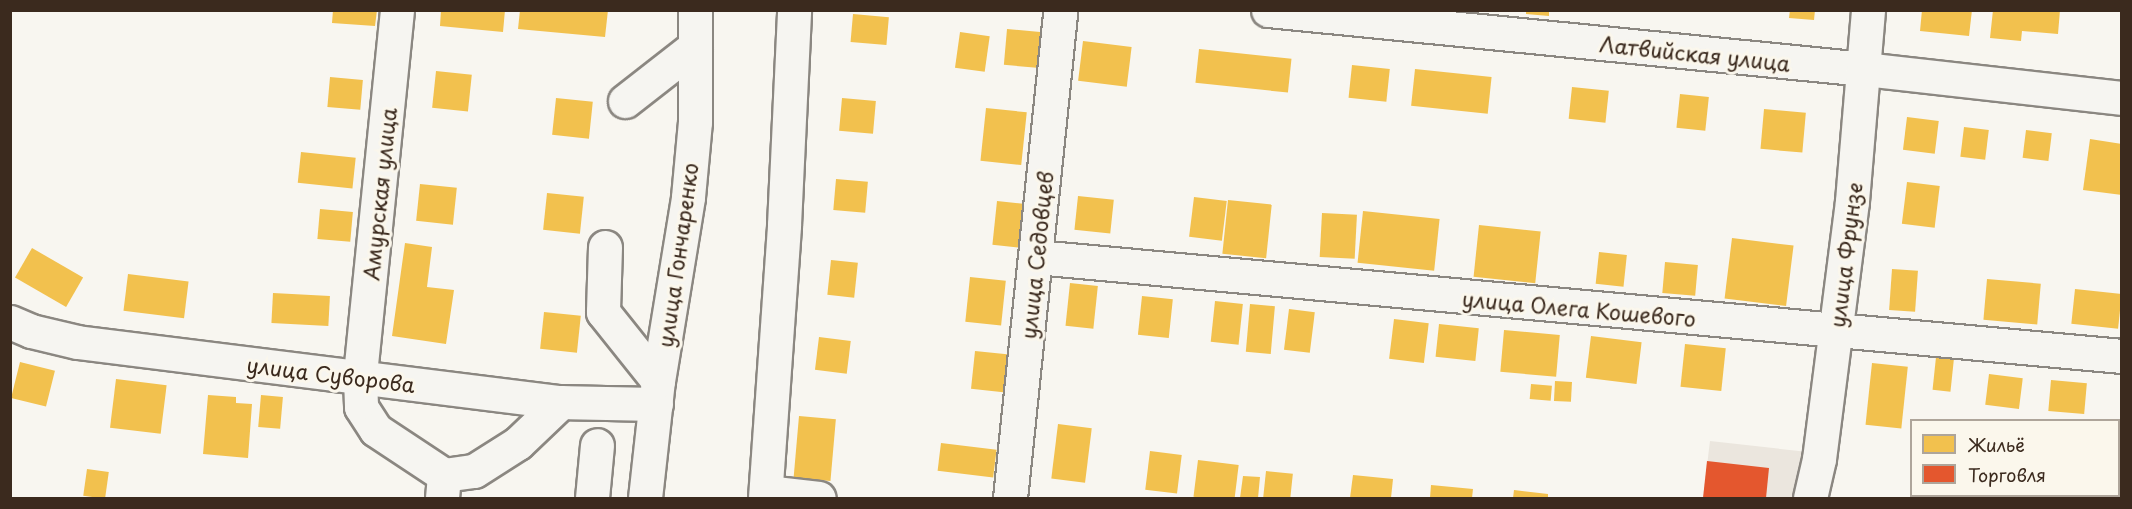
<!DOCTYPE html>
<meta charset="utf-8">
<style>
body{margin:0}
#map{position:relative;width:2132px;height:509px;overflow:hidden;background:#f8f6f0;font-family:"Playpen Sans",sans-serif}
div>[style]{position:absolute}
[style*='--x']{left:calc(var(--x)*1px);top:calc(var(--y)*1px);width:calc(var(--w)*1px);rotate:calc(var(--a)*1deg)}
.built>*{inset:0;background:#ebe6de}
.homes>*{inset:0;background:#f2c14e;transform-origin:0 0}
.shops>*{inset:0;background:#e4572e}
.roads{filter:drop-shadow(2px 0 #8b8781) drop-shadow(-2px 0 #8b8781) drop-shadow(0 2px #8b8781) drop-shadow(0 -2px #8b8781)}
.minor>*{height:33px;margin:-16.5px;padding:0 16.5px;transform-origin:16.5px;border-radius:16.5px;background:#f6f5f1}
span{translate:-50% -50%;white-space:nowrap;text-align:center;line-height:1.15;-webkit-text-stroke:6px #fbf7ec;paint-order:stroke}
.street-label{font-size:21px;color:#3b2a1e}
.frame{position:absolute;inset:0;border:12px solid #3b2a1e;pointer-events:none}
.legend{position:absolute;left:1910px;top:419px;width:210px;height:78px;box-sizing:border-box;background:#fbf7ec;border:2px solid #aea59a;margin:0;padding:8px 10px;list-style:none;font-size:18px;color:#3b2a1e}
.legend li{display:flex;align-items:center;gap:12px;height:30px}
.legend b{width:30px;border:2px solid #aea59a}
</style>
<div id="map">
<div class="built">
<div style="clip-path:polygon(1710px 441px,1808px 452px,1796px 498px,1703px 498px)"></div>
</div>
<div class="homes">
<div style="clip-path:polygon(333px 10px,377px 10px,375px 26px,332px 23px)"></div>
<div style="clip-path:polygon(441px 10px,505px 10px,503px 32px,440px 26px)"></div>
<div style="clip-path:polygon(520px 10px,608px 10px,605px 37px,518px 29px)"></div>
<div style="clip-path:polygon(1526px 10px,1549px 10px,1549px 16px,1526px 14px)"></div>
<div style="clip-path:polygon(1790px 10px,1815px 10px,1814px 20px,1789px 18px)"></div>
<div style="clip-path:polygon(1922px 10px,1972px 10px,1969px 36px,1920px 31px)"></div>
<div style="clip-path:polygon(1993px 10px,2060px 10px,2058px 34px,2022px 31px,2021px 41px,1990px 38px)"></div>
<div style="left:853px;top:14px;width:36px;height:28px;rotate:5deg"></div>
<div style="left:1007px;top:29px;width:36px;height:36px;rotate:5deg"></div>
<div style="left:960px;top:32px;width:30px;height:36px;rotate:8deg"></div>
<div style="left:1083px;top:41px;width:49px;height:40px;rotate:7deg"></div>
<div style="left:1199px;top:49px;width:93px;height:34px;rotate:6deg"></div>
<div style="left:1352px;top:65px;width:38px;height:33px;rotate:6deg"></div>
<div style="left:1415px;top:69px;width:77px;height:37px;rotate:6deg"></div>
<div style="left:436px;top:71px;width:36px;height:37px;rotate:6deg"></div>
<div style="left:330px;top:77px;width:33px;height:30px;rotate:5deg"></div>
<div style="left:1572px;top:87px;width:37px;height:32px;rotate:6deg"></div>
<div style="left:1680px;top:94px;width:29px;height:34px;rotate:6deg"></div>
<div style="left:556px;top:98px;width:37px;height:37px;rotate:6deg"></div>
<div style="left:842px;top:98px;width:34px;height:33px;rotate:5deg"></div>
<div style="left:986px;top:108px;width:41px;height:53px;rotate:6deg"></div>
<div style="left:1764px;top:109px;width:42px;height:40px;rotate:5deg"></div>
<div style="left:1907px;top:117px;width:32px;height:33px;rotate:7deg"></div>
<div style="left:1964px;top:127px;width:25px;height:30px;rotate:7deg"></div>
<div style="left:2026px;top:130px;width:26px;height:28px;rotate:7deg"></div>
<div style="clip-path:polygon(2090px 139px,2122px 144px,2122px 195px,2083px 190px)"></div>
<div style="left:301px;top:152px;width:55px;height:31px;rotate:6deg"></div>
<div style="left:836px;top:179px;width:32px;height:31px;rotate:5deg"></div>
<div style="left:1907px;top:182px;width:33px;height:42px;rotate:7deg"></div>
<div style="left:420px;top:184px;width:37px;height:37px;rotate:6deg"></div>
<div style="left:547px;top:193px;width:37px;height:37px;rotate:6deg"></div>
<div style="left:1078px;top:196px;width:36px;height:34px;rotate:6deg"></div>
<div style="left:1194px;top:197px;width:33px;height:40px;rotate:7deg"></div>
<div style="left:1228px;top:200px;width:44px;height:54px;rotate:6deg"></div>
<div style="left:997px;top:201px;width:29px;height:44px;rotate:6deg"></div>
<div style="left:320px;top:209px;width:33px;height:30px;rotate:5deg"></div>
<div style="left:1363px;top:211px;width:77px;height:52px;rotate:6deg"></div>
<div style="left:1322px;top:213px;width:35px;height:44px;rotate:3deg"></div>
<div style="left:1479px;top:225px;width:62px;height:52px;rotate:6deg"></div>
<div style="left:1732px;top:238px;width:62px;height:61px;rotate:7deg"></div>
<div style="clip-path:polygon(405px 243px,432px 247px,427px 287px,454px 290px,446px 344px,392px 336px)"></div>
<div style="left:32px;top:248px;width:59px;height:34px;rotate:30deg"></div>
<div style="left:1599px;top:252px;width:28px;height:32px;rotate:6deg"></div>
<div style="left:831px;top:260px;width:27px;height:35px;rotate:6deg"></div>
<div style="left:1665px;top:262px;width:33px;height:31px;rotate:5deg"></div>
<div style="left:1892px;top:269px;width:26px;height:41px;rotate:4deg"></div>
<div style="left:128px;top:274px;width:61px;height:37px;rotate:7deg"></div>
<div style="left:970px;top:277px;width:36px;height:45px;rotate:6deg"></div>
<div style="left:1987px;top:279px;width:54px;height:41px;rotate:5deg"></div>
<div style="left:1070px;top:283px;width:28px;height:43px;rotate:6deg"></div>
<div style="left:2075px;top:289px;width:47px;height:35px;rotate:6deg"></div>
<div style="left:273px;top:293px;width:57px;height:30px;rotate:3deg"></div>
<div style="left:1142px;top:296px;width:31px;height:39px;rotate:6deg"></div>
<div style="left:1215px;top:301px;width:28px;height:41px;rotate:6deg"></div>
<div style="left:1250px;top:304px;width:25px;height:48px;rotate:5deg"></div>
<div style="left:1289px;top:309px;width:26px;height:41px;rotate:7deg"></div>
<div style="left:544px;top:312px;width:37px;height:37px;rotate:6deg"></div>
<div style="left:1394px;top:319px;width:35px;height:40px;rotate:7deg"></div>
<div style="left:1439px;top:324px;width:40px;height:33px;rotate:6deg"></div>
<div style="left:1504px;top:330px;width:56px;height:42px;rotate:5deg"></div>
<div style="left:1591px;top:336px;width:51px;height:42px;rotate:7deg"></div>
<div style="left:819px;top:337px;width:32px;height:33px;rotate:7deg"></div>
<div style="left:1685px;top:344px;width:41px;height:43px;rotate:6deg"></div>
<div style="left:975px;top:351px;width:37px;height:38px;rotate:6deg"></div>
<div style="left:1936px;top:357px;width:18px;height:33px;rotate:6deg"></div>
<div style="left:20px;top:362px;width:36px;height:37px;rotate:14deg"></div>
<div style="left:1872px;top:363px;width:36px;height:62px;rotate:6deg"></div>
<div style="left:1989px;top:374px;width:34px;height:31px;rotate:7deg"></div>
<div style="left:116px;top:379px;width:51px;height:49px;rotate:7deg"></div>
<div style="left:2051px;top:380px;width:36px;height:31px;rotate:5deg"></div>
<div style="left:1555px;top:381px;width:17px;height:20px;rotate:3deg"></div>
<div style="left:1531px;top:384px;width:21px;height:15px;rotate:5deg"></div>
<div style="clip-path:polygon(208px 395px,236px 397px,236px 403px,252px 404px,248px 458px,203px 454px)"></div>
<div style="left:261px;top:395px;width:22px;height:32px;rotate:5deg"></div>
<div style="left:799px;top:416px;width:37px;height:62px;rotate:5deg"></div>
<div style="left:1058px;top:424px;width:34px;height:55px;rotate:7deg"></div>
<div style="left:941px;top:443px;width:56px;height:28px;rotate:7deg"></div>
<div style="left:1150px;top:451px;width:32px;height:39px;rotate:7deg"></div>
<div style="left:1198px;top:460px;width:41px;height:37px;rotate:7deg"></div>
<div style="left:87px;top:469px;width:22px;height:27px;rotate:8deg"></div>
<div style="left:1266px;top:471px;width:27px;height:27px;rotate:6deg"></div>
<div style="clip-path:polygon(1353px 475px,1393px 479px,1391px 498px,1350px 498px)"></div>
<div style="clip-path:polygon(1243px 476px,1260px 477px,1258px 498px,1240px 498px)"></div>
<div style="clip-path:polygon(1431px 485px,1473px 489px,1472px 498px,1430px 498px)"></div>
<div style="clip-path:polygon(1514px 490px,1548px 494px,1548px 498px,1513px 498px)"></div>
</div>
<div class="shops">
<div style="clip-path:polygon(1707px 461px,1769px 468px,1766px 498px,1703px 498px)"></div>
</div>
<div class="roads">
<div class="minor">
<div style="--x:397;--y:10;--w:369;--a:95.8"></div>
<div style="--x:360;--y:377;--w:30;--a:88"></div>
<div style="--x:361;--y:407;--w:27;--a:57"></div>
<div style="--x:376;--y:430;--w:82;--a:33.5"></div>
<div style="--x:1268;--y:10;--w:599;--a:5.65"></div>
<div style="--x:1864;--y:69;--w:260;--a:6.4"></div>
<div style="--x:625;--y:101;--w:88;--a:-38"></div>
<div style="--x:605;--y:247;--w:65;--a:91.8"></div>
<div style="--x:603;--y:312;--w:88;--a:51.4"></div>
<div style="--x:1036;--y:257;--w:1091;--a:5.21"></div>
<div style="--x:10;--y:322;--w:23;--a:23"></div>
<div style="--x:31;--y:331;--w:47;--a:13.4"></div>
<div style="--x:77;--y:342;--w:488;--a:7.1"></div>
<div style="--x:561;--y:402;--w:95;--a:1.2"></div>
<div style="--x:766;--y:492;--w:53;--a:6.5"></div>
<div style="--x:442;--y:498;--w:23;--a:-85"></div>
<div style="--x:444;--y:475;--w:30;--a:-8"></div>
<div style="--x:474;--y:471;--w:52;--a:-32.5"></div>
<div style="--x:518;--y:443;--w:59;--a:-43.6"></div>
<div style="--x:592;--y:498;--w:53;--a:-84.6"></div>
<div style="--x:645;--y:498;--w:118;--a:-83.7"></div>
<div style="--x:658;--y:381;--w:186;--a:-80.7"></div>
<div style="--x:688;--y:197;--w:75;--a:-84.7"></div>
<div style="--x:695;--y:122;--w:112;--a:-90"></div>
<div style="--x:765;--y:498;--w:274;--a:-86"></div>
<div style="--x:784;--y:225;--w:215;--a:-87.3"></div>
<div style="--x:1010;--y:498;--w:491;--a:-84.1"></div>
<div style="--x:1810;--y:498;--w:40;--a:-77"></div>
<div style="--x:1819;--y:459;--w:260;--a:-82.7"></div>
<div style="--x:1852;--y:201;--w:192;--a:-85.2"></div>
</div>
</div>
<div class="street-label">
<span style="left:1695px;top:53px;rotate:6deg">Латвийская улица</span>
<span style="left:379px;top:194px;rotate:-84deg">Амурская улица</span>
<span style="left:677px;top:255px;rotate:-82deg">улица Гончаренко</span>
<span style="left:1036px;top:255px;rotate:-84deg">улица Седовцев</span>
<span style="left:1845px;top:255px;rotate:-83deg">улица Фрунзе</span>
<span style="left:1579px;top:308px;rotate:5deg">улица Олега Кошевого</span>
<span style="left:331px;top:374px;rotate:7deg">улица Суворова</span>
</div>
<div class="frame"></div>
<ul class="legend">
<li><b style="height:16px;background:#f2c14e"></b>Жильё</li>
<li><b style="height:16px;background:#e4572e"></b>Торговля</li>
</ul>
</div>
